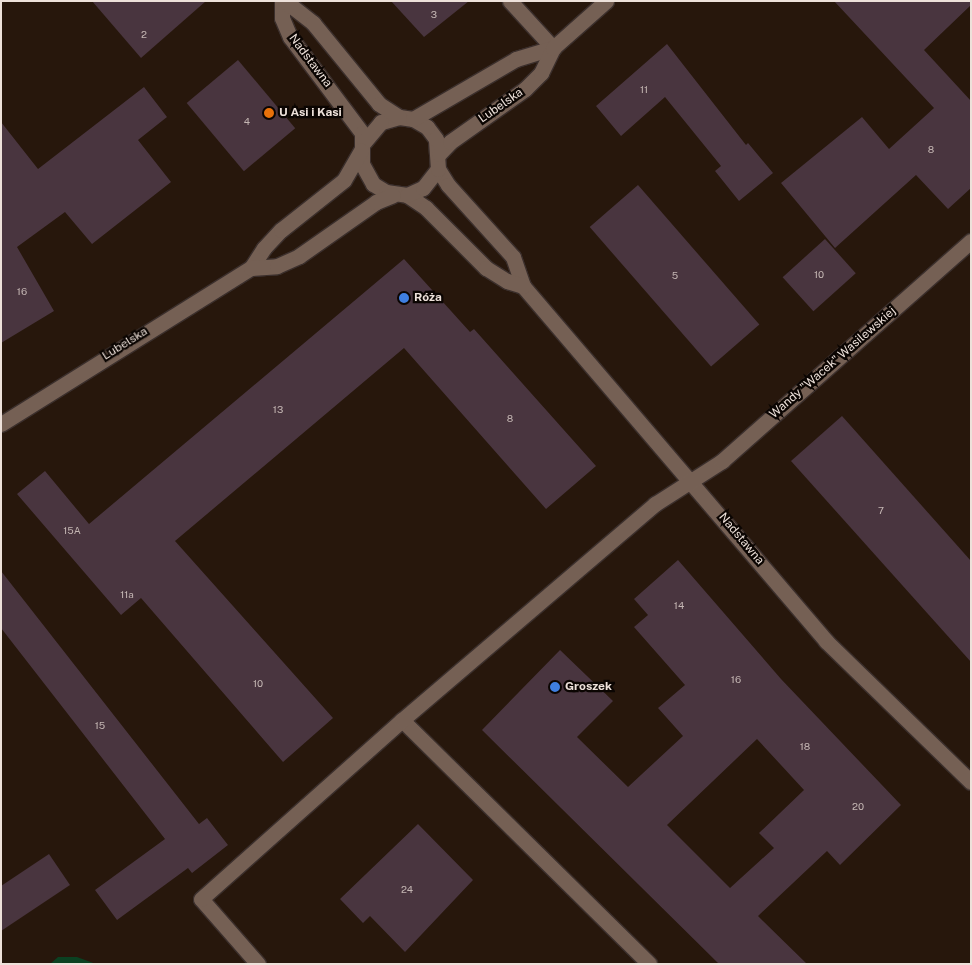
<!DOCTYPE html>
<meta charset="utf-8">
<style>
body{margin:0}
#map{position:relative;width:972px;height:965px;overflow:hidden;background:#27170c;font-family:"Public Sans",sans-serif}
div>[style]{position:absolute}
[style*='--x']{left:calc(var(--x)*1px);top:calc(var(--y)*1px);width:calc(var(--w)*1px);rotate:calc(var(--a)*1deg)}
.green>*{inset:0;background:#0b4122}
.building>*{inset:0;background:#49353f;transform-origin:0 0}
.roads{filter:drop-shadow(1px 0 #3b2f2c) drop-shadow(-1px 0 #3b2f2c) drop-shadow(0 1px #3b2f2c) drop-shadow(0 -1px #3b2f2c)}
.minor>*{height:15px;margin:-7.5px;padding:0 7.5px;transform-origin:7.5px;border-radius:7.5px;background:#756054}
.tertiary>*{height:15px;margin:-7.5px;padding:0 7.5px;transform-origin:7.5px;border-radius:7.5px;background:#756054}
.dots>*{width:14px;height:14px;translate:-50% -50%;box-sizing:border-box;border:2px solid #0b0502;border-radius:50%}
span{translate:-50% -50%;white-space:nowrap;text-align:center;line-height:1.15;-webkit-text-stroke:4.5px #0b0502;paint-order:stroke}
.number-label{font-size:10px;color:#c4b6b3}
.number-label span{-webkit-text-stroke-width:0}
.street-label{font-size:12px;color:#ede1da}
.poi-label{font-size:12px;color:#ede1da;font-weight:700}
.left{translate:0 -50%;text-align:left}
.frame{position:absolute;inset:0;border:2px solid #ede1da;pointer-events:none}
</style>
<div id="map">
<div class="green">
<div style="clip-path:polygon(58px 957px,77px 957px,96px 964px,50px 964px)"></div>
</div>
<div class="building">
<div style="clip-path:polygon(92px 1px,206px 1px,141px 58px)"></div>
<div style="clip-path:polygon(391px 1px,469px 1px,424px 37px)"></div>
<div style="clip-path:polygon(834px 1px,971px 1px,971px 5px,924px 50px,971px 101px,971px 188px,948px 209px,916px 175px,835px 248px,781px 183px,862px 117px,889px 149px,934px 108px)"></div>
<div style="clip-path:polygon(667px 44px,746px 145px,748px 143px,773px 173px,739px 201px,715px 171px,721px 166px,665px 97px,621px 136px,596px 106px)"></div>
<div style="left:238px;top:60px;width:89px;height:67px;rotate:50deg"></div>
<div style="clip-path:polygon(144px 87px,167px 117px,138px 140px,171px 182px,92px 244px,65px 212px,17px 247px,54px 311px,1px 343px,1px 122px,38px 169px)"></div>
<div style="left:638px;top:185px;width:185px;height:64px;rotate:49deg"></div>
<div style="left:825px;top:239px;width:46px;height:57px;rotate:48deg"></div>
<div style="clip-path:polygon(404px 259px,470px 332px,474px 329px,596px 466px,546px 509px,404px 348px,175px 541px,333px 718px,283px 762px,141px 598px,121px 615px,17px 494px,45px 471px,89px 524px)"></div>
<div style="clip-path:polygon(842px 416px,971px 561px,971px 662px,791px 461px)"></div>
<div style="clip-path:polygon(evenodd,678px 560px,781px 679px,901px 805px,840px 865px,827px 851px,758px 916px,807px 964px,719px 964px,482px 730px,560px 650px,613px 701px,577px 737px,628px 787px,683px 736px,658px 708px,685px 685px,634px 627px,648px 615px,634px 599px,678px 560px,757px 739px,804px 790px,759px 833px,774px 848px,730px 888px,667px 825px,757px 739px)"></div>
<div style="clip-path:polygon(1px 571px,199px 824px,207px 818px,228px 845px,192px 873px,188px 868px,117px 920px,95px 890px,165px 839px,1px 628px)"></div>
<div style="clip-path:polygon(418px 824px,473px 880px,405px 952px,370px 916px,363px 923px,340px 899px)"></div>
<div style="clip-path:polygon(49px 854px,70px 885px,1px 931px,1px 886px)"></div>
</div>
<div class="roads">
<div class="minor">
<div style="--x:510;--y:1;--w:64;--a:47.5"></div>
<div style="--x:438;--y:169;--w:19;--a:58"></div>
<div style="--x:448;--y:185;--w:97;--a:47.9"></div>
<div style="--x:513;--y:257;--w:31;--a:71"></div>
<div style="--x:523;--y:286;--w:467;--a:49.5"></div>
<div style="--x:826;--y:641;--w:202;--a:44.2"></div>
<div style="--x:407;--y:195;--w:23;--a:34"></div>
<div style="--x:426;--y:208;--w:85;--a:45"></div>
<div style="--x:486;--y:268;--w:25;--a:32"></div>
<div style="--x:507;--y:281;--w:17;--a:17"></div>
<div style="--x:402;--y:720;--w:347;--a:44.6"></div>
<div style="--x:258;--y:964;--w:86;--a:-131.2"></div>
<div style="--x:201;--y:899;--w:269;--a:-41.7"></div>
<div style="--x:402;--y:720;--w:333;--a:-40.5"></div>
<div style="--x:655;--y:504;--w:80;--a:-32.7"></div>
<div style="--x:722;--y:461;--w:332;--a:-41.5"></div>
</div>
<div class="tertiary">
<div style="--x:282;--y:1;--w:17;--a:90"></div>
<div style="--x:282;--y:18;--w:21;--a:67"></div>
<div style="--x:290;--y:37;--w:120;--a:53.1"></div>
<div style="--x:362;--y:133;--w:31;--a:90"></div>
<div style="--x:362;--y:164;--w:23;--a:61"></div>
<div style="--x:373;--y:184;--w:15;--a:32"></div>
<div style="--x:386;--y:192;--w:21;--a:8"></div>
<div style="--x:407;--y:195;--w:17;--a:-24"></div>
<div style="--x:423;--y:188;--w:24;--a:-52"></div>
<div style="--x:438;--y:169;--w:30;--a:-94"></div>
<div style="--x:436;--y:139;--w:15;--a:-127"></div>
<div style="--x:427;--y:127;--w:16;--a:-150"></div>
<div style="--x:413;--y:119;--w:14;--a:-172"></div>
<div style="--x:399;--y:117;--w:19;--a:164"></div>
<div style="--x:381;--y:122;--w:26;--a:130"></div>
<div style="--x:285;--y:1;--w:36;--a:38"></div>
<div style="--x:313;--y:23;--w:104;--a:50.8"></div>
<div style="--x:379;--y:104;--w:24;--a:33"></div>
<div style="--x:413;--y:119;--w:119;--a:-30.2"></div>
<div style="--x:516;--y:59;--w:39;--a:-17"></div>
<div style="--x:439;--y:154;--w:16;--a:-47"></div>
<div style="--x:450;--y:142;--w:92;--a:-35.2"></div>
<div style="--x:525;--y:89;--w:23;--a:-45"></div>
<div style="--x:541;--y:73;--w:28;--a:-64"></div>
<div style="--x:553;--y:48;--w:71;--a:-41.6"></div>
<div style="--x:251;--y:268;--w:24;--a:-57"></div>
<div style="--x:264;--y:248;--w:25;--a:-47"></div>
<div style="--x:281;--y:230;--w:80;--a:-38.4"></div>
<div style="--x:344;--y:180;--w:34;--a:-60"></div>
<div style="--x:1;--y:424;--w:295;--a:-32"></div>
<div style="--x:251;--y:268;--w:26;--a:-4"></div>
<div style="--x:277;--y:266;--w:24;--a:-24"></div>
<div style="--x:299;--y:256;--w:94;--a:-35"></div>
<div style="--x:376;--y:202;--w:18;--a:-22"></div>
</div>
</div>
<div class="dots">
<div style="left:269px;top:113px;background:#e8710a"></div>
<div style="left:404px;top:298px;background:#3f7fe0"></div>
<div style="left:555px;top:687px;background:#3f7fe0"></div>
</div>
<div class="number-label">
<span style="left:434px;top:15px">3</span>
<span style="left:144px;top:35px">2</span>
<span style="left:644px;top:90px">11</span>
<span style="left:247px;top:122px">4</span>
<span style="left:931px;top:150px">8</span>
<span style="left:819px;top:275px">10</span>
<span style="left:675px;top:276px">5</span>
<span style="left:22px;top:292px">16</span>
<span style="left:278px;top:410px">13</span>
<span style="left:510px;top:419px">8</span>
<span style="left:881px;top:511px">7</span>
<span style="left:72px;top:531px">15A</span>
<span style="left:127px;top:595px">11a</span>
<span style="left:679px;top:606px">14</span>
<span style="left:736px;top:680px">16</span>
<span style="left:258px;top:684px">10</span>
<span style="left:100px;top:726px">15</span>
<span style="left:805px;top:747px">18</span>
<span style="left:858px;top:807px">20</span>
<span style="left:407px;top:890px">24</span>
</div>
<div class="street-label">
<span style="left:310px;top:61px;rotate:53deg">Nadstawna</span>
<span style="left:501px;top:106px;rotate:-35deg">Lubelska</span>
<span style="left:125px;top:344px;rotate:-32deg">Lubelska</span>
<span style="left:833px;top:363px;rotate:-41deg">Wandy "Wacek" Wasilewskiej</span>
<span style="left:741px;top:539px;rotate:50deg">Nadstawna</span>
</div>
<div class="poi-label">
<span class="left" style="left:279px;top:113px">U Asi i Kasi</span>
<span class="left" style="left:414px;top:298px">Róża</span>
<span class="left" style="left:565px;top:687px">Groszek</span>
</div>
<div class="frame"></div>
</div>
